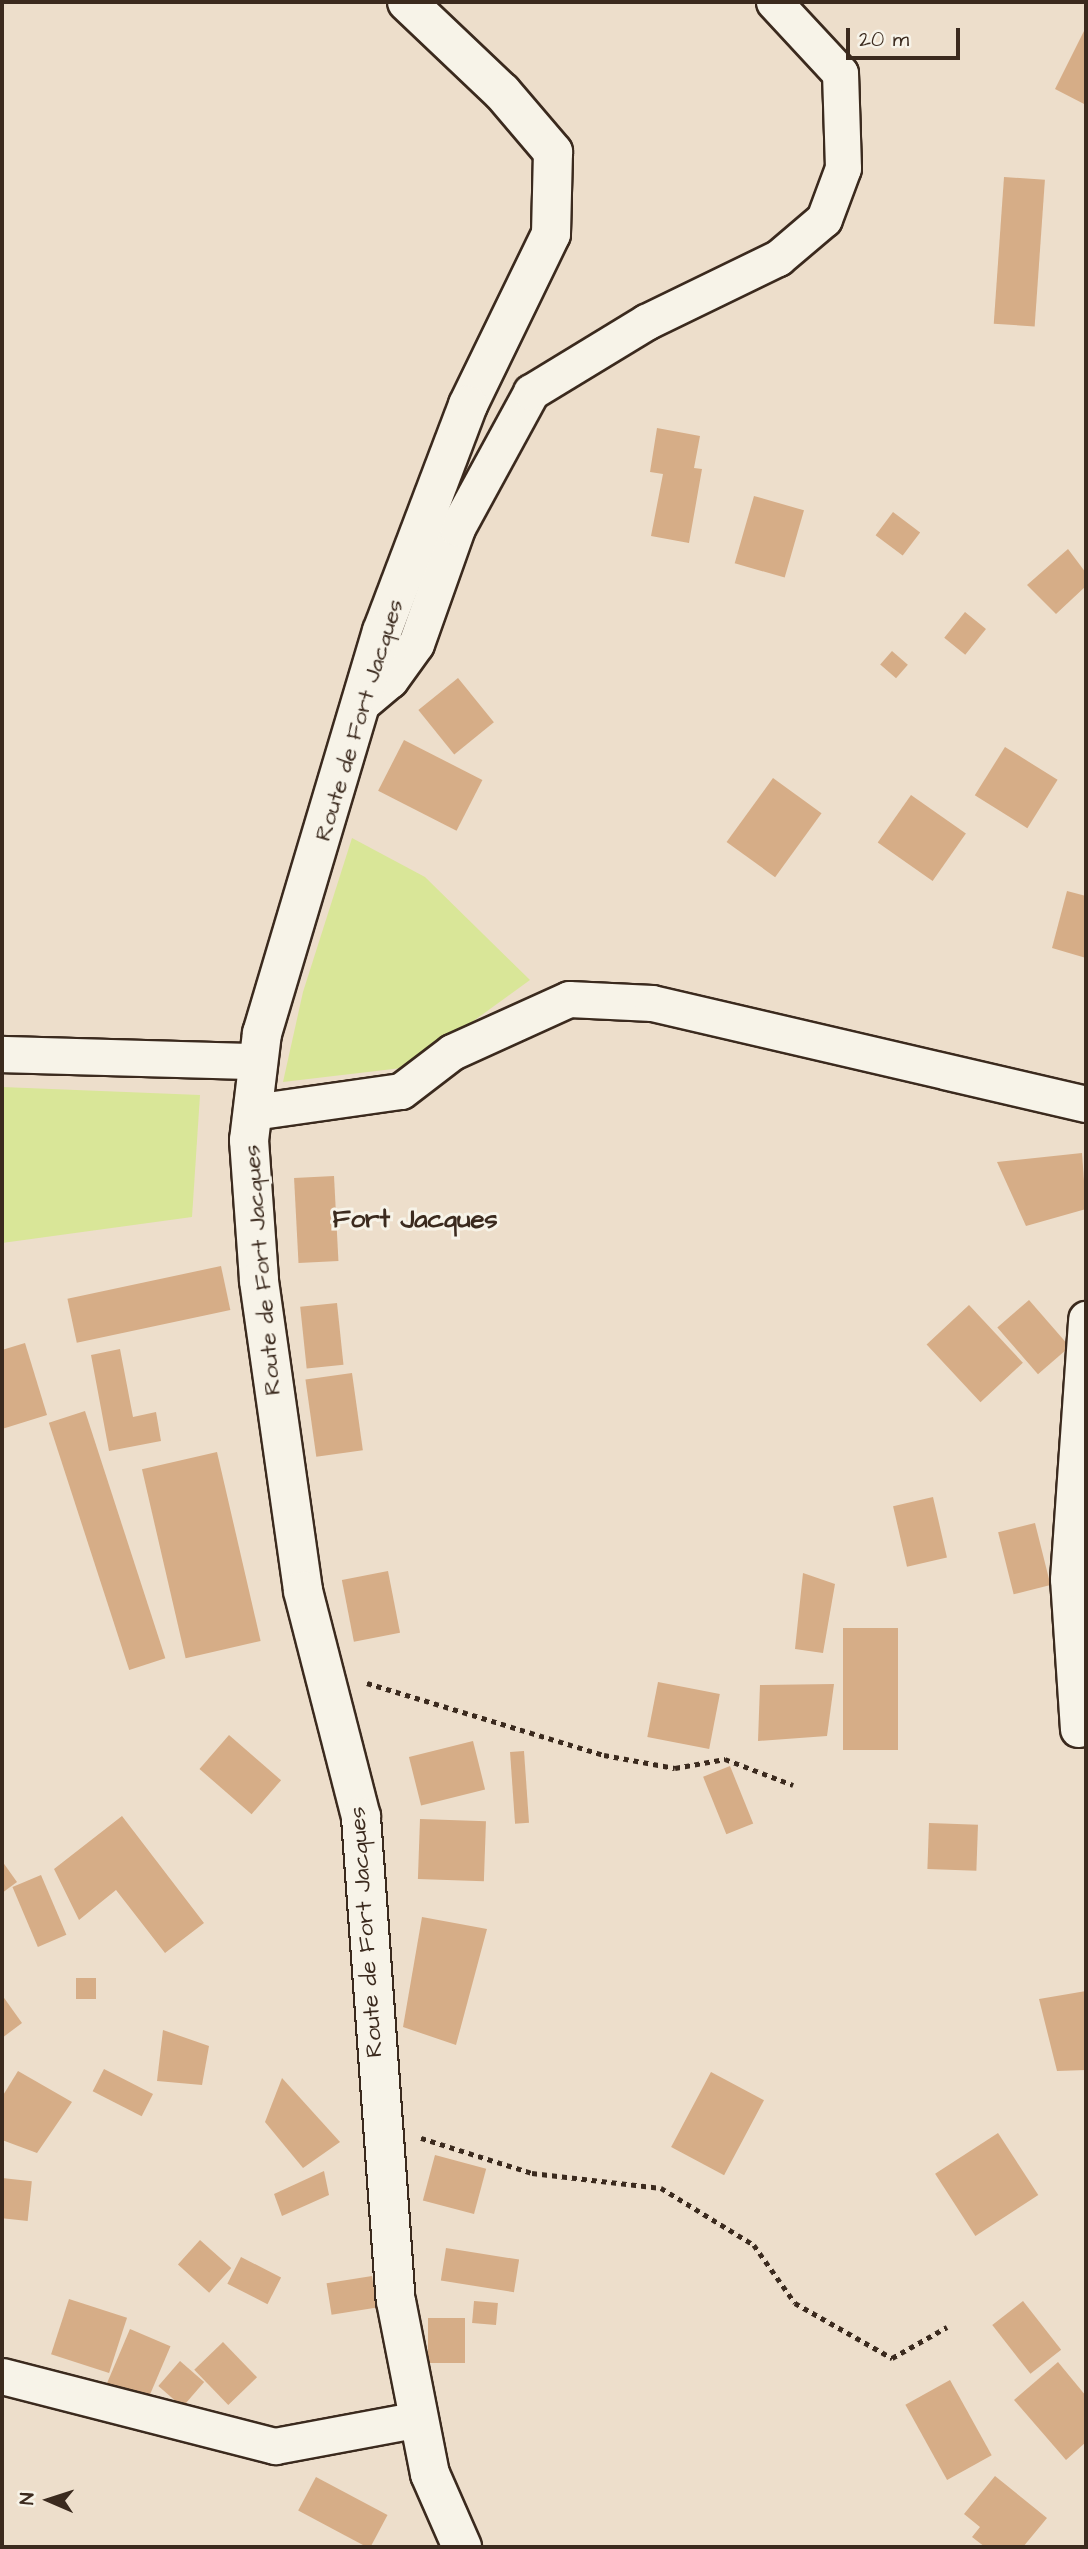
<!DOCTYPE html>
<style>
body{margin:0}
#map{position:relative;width:1088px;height:2549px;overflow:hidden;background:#eddecb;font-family:"Architects Daughter",sans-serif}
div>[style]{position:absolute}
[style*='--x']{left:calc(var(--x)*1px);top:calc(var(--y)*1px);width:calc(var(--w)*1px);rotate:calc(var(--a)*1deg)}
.green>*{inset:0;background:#d9e698}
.building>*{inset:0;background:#d6ad87;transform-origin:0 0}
.path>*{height:4.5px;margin-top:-2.25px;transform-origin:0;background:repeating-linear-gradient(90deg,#3b2a1e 0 5px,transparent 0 10px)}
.roads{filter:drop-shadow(2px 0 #3b2a1e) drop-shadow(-2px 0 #3b2a1e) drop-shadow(0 2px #3b2a1e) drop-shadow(0 -2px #3b2a1e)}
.minor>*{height:35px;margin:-17.5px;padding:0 17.5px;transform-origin:17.5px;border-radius:17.5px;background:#f7f3e8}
.tertiary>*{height:38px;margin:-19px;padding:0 19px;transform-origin:19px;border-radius:19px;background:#f7f3e8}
span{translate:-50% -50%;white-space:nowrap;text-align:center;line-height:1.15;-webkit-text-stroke:6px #f7f3e8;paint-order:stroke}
.street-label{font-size:23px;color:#3b2a1e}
.quarter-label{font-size:26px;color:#3b2a1e;font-weight:700}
.frame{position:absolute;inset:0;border:4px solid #3b2a1e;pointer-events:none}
.north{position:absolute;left:14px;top:2465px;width:70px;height:70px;-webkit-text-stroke:5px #f7f3e8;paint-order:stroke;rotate:273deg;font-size:19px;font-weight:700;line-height:28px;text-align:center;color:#3b2a1e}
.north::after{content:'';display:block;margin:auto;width:24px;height:32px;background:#3b2a1e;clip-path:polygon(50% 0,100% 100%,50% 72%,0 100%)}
.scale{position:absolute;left:846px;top:28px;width:114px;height:32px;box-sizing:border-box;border:4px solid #3b2a1e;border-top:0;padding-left:9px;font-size:21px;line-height:24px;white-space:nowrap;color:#3b2a1e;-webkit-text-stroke:5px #f7f3e8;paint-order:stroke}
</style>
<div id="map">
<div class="green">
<div style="clip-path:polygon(352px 838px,425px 877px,530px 980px,410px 1067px,283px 1082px,303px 992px)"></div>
<div style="clip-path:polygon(2px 1087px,200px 1095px,192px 1217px,2px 1243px)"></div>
</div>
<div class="building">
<div style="clip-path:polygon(1086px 27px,1086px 105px,1055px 89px)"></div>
<div style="left:1004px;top:177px;width:41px;height:147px;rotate:4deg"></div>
<div style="clip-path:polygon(657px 428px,700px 436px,694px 468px,702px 469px,689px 543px,651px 536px,663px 474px,650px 472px)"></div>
<div style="left:754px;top:496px;width:52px;height:70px;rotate:16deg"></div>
<div style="left:893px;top:512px;width:34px;height:29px;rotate:37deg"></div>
<div style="clip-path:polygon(1068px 549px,1086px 573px,1086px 586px,1056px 614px,1027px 585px)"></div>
<div style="left:965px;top:612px;width:27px;height:33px;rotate:39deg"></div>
<div style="left:892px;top:651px;width:21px;height:18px;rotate:41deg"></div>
<div style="left:458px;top:678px;width:57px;height:51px;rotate:51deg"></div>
<div style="left:404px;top:740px;width:88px;height:57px;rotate:27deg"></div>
<div style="left:1005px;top:747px;width:62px;height:57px;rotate:32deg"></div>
<div style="left:773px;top:778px;width:60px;height:79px;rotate:36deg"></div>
<div style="left:911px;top:795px;width:67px;height:58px;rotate:35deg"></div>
<div style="clip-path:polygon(1067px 891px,1086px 896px,1086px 958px,1052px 948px)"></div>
<div style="clip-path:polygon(1082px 1153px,1086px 1209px,1026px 1226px,997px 1162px)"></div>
<div style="left:334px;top:1176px;width:85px;height:40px;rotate:87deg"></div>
<div style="left:221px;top:1266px;width:45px;height:157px;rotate:78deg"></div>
<div style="left:1029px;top:1300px;width:62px;height:42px;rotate:49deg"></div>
<div style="left:337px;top:1303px;width:62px;height:37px;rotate:84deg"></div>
<div style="left:969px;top:1305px;width:79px;height:58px;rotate:47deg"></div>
<div style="clip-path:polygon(25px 1343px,47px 1415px,2px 1429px,2px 1350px)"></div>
<div style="clip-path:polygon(120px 1349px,133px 1417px,156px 1412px,161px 1441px,109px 1451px,91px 1355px)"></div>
<div style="left:352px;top:1373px;width:78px;height:47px;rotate:82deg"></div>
<div style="left:85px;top:1411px;width:260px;height:38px;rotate:72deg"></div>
<div style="left:217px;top:1452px;width:194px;height:77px;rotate:77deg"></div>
<div style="left:933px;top:1497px;width:62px;height:41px;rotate:77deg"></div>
<div style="left:1035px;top:1523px;width:64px;height:38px;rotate:76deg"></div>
<div style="left:388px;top:1571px;width:63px;height:47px;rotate:79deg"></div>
<div style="clip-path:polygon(803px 1573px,835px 1584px,823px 1653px,795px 1649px)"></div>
<div style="left:843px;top:1628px;width:55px;height:122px"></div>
<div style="left:658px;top:1682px;width:63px;height:56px;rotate:11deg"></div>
<div style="clip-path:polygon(834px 1684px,827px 1736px,758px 1741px,760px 1685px)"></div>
<div style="left:229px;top:1735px;width:69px;height:45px;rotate:41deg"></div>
<div style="left:473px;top:1741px;width:50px;height:66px;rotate:76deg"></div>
<div style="left:524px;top:1751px;width:72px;height:14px;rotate:86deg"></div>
<div style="left:730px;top:1766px;width:62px;height:29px;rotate:68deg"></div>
<div style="clip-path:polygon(122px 1816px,204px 1923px,165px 1953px,116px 1890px,79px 1920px,54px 1869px)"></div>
<div style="left:420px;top:1819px;width:66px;height:60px;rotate:2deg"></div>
<div style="left:929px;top:1823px;width:49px;height:46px;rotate:2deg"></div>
<div style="clip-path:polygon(2px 1861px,17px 1882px,2px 1893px)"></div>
<div style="left:41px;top:1875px;width:65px;height:31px;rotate:67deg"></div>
<div style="clip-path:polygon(422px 1917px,487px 1929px,456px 2045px,403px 2027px)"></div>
<div style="left:76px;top:1978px;width:20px;height:21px"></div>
<div style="clip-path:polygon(1086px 1991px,1086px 2070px,1057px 2071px,1039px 1999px)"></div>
<div style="clip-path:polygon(2px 1995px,22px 2023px,2px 2038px)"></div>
<div style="clip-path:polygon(163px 2030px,209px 2046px,202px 2085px,157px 2081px)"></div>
<div style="left:104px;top:2069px;width:55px;height:25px;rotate:27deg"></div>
<div style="clip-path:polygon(18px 2071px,72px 2102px,37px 2153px,2px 2140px,2px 2097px)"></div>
<div style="left:711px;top:2072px;width:60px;height:85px;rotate:28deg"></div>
<div style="clip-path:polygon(282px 2078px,340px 2142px,303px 2168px,265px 2122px)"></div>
<div style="left:998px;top:2133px;width:74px;height:75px;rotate:57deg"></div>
<div style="left:435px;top:2155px;width:53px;height:47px;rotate:15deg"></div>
<div style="clip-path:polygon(324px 2171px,329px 2195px,282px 2216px,274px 2194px)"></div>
<div style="left:2px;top:2178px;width:30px;height:40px;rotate:6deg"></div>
<div style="left:200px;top:2240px;width:42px;height:33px;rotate:42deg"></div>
<div style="left:446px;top:2248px;width:74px;height:33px;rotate:9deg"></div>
<div style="left:241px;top:2257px;width:45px;height:30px;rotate:27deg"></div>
<div style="left:372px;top:2276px;width:32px;height:46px;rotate:81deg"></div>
<div style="left:69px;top:2299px;width:61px;height:58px;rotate:18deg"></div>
<div style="left:474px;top:2301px;width:24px;height:22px;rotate:5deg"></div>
<div style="left:1023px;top:2301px;width:62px;height:39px;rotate:52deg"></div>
<div style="left:428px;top:2318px;width:37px;height:45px"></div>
<div style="left:130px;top:2329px;width:44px;height:60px;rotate:23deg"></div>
<div style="left:223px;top:2342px;width:49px;height:40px;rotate:46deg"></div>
<div style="left:180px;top:2361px;width:32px;height:33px;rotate:41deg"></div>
<div style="clip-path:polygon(1058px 2362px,1086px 2396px,1086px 2442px,1066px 2460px,1014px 2400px)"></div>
<div style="left:950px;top:2380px;width:86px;height:51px;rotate:61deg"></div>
<div style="clip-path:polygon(995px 2476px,1047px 2518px,1023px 2547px,985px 2547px,972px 2537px,980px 2527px,964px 2514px)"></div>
<div style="left:316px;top:2477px;width:81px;height:38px;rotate:28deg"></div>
</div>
<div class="path">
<div style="--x:367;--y:1683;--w:248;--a:16.9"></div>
<div style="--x:604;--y:1755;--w:72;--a:10.4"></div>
<div style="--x:675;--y:1768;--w:51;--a:-10.2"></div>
<div style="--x:725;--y:1759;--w:73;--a:20.9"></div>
<div style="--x:421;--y:2138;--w:116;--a:17.5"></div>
<div style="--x:532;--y:2173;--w:130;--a:6.6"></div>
<div style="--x:661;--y:2188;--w:109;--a:31.5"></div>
<div style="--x:754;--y:2245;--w:71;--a:54.7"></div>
<div style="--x:795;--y:2303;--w:112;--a:29.6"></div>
<div style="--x:892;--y:2358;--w:63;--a:-29.4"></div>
</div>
<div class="roads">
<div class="minor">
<div style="--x:361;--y:704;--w:38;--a:-40"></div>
<div style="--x:390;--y:680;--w:44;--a:-54.2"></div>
<div style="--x:416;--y:644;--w:123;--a:-70.5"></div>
<div style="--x:457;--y:528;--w:155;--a:-61.4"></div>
<div style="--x:531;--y:392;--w:135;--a:-31.3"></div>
<div style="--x:646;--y:322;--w:147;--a:-25.9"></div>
<div style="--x:778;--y:258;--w:60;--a:-40.3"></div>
<div style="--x:824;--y:219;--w:54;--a:-69.6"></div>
<div style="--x:843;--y:168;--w:95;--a:-91.8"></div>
<div style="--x:840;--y:73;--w:97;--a:-132.9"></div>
<div style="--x:2;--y:1054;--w:256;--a:1.6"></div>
<div style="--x:253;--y:1112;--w:149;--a:-8.1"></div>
<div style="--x:401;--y:1091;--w:64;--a:-37.4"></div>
<div style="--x:452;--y:1052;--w:128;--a:-24.4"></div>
<div style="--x:569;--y:999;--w:83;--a:2.8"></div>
<div style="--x:652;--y:1003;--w:446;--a:13.1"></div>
<div style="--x:1078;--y:1729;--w:150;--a:-93.8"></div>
<div style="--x:1068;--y:1579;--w:261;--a:-86"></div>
<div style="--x:2;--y:2376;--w:282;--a:14.4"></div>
<div style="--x:275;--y:2446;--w:147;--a:-10.6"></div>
</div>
<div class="tertiary">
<div style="--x:407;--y:2;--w:131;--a:43.5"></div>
<div style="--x:502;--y:92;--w:79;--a:49.6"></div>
<div style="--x:553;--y:152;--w:82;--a:91.4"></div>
<div style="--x:551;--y:234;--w:190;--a:115.9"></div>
<div style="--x:468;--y:405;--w:242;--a:110.8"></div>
<div style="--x:382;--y:631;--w:420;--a:106.6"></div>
<div style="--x:262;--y:1033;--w:108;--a:96.9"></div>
<div style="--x:249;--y:1140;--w:141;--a:85.9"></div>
<div style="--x:259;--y:1281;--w:313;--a:81.9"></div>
<div style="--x:303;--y:1591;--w:233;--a:75.6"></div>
<div style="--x:361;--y:1817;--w:485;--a:85.9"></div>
<div style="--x:396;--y:2301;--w:176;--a:78.9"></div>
<div style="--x:430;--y:2474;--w:80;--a:66.3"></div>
</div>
</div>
<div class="street-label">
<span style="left:359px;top:720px;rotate:-73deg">Route de Fort Jacques</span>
<span style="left:262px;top:1270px;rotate:-95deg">Route de Fort Jacques</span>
<span style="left:366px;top:1932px;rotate:-94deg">Route de Fort Jacques</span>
</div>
<div class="quarter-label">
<span style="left:415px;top:1220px">Fort Jacques</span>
</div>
<div class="frame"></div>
<div class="north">N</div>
<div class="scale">20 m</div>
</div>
